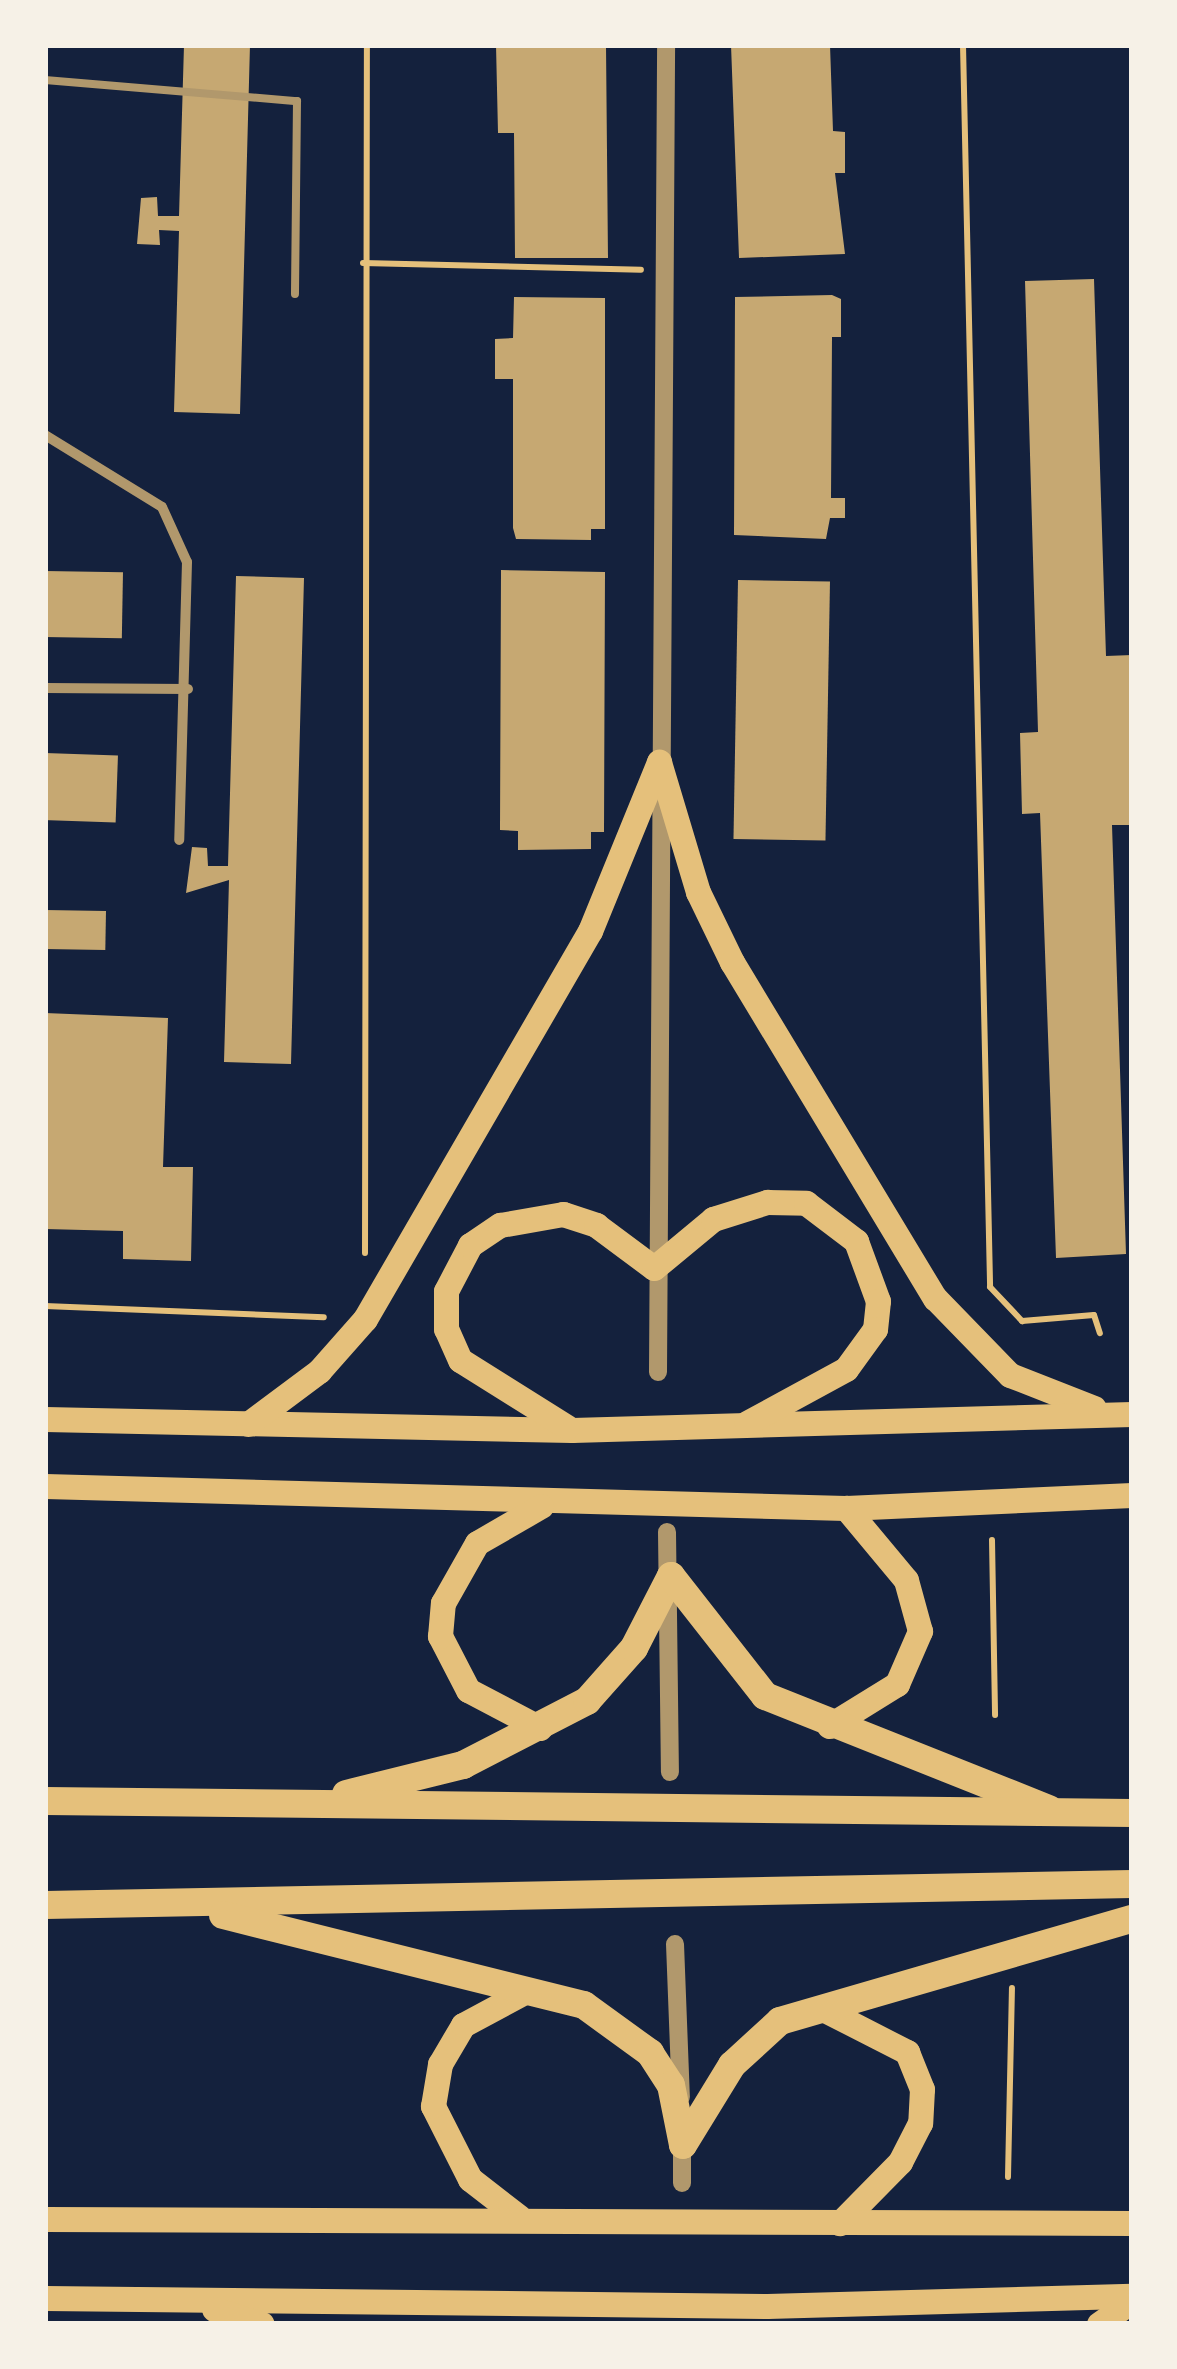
<!DOCTYPE html>
<style>
body{margin:0}
#map{position:relative;width:1177px;height:2369px;overflow:hidden;background:#14213d;font-family:Literata,serif}
div>[style]{position:absolute}
[style*='--x']{left:calc(var(--x)*1px);top:calc(var(--y)*1px);width:calc(var(--w)*1px);rotate:calc(var(--a)*1deg)}
.building>*{inset:0;background:#c6a872;transform-origin:0 0}
.path>*{height:6px;margin:-3px;padding:0 3px;transform-origin:3px;border-radius:3px;background:#e5c07b}
.service>*{height:8px;margin:-4px;padding:0 4px;transform-origin:4px;border-radius:4px;background:#b1986c}
.minor>*{height:10px;margin:-5px;padding:0 5px;transform-origin:5px;border-radius:5px;background:#b1986c}
.tertiary>*{height:18px;margin:-9px;padding:0 9px;transform-origin:9px;border-radius:9px;background:#b1986c}
.primary>*{height:25px;margin:-12.5px;padding:0 12.5px;transform-origin:12.5px;border-radius:12.5px;background:#e5c07b}
.trunk>*{height:28px;margin:-14px;padding:0 14px;transform-origin:14px;border-radius:14px;background:#e5c07b}
span{translate:-50% -50%;white-space:nowrap;text-align:center;line-height:1.15;-webkit-text-stroke:8px #f6f1e7;paint-order:stroke}
.frame{position:absolute;inset:0;border:48px solid #f6f1e7;pointer-events:none}
</style>
<div id="map">
<div class="building">
<div style="clip-path:polygon(184px 45px,250px 45px,240px 414px,174px 412px,179px 231px,159px 230px,160px 245px,137px 244px,141px 198px,157px 197px,158px 216px,179px 216px)"></div>
<div style="clip-path:polygon(496px 45px,606px 45px,608px 258px,515px 258px,514px 133px,498px 133px)"></div>
<div style="clip-path:polygon(731px 45px,830px 45px,833px 131px,845px 132px,845px 173px,835px 173px,845px 254px,739px 258px)"></div>
<div style="clip-path:polygon(1094px 279px,1106px 656px,1132px 655px,1132px 825px,1112px 825px,1126px 1254px,1056px 1258px,1040px 813px,1022px 814px,1020px 733px,1038px 732px,1025px 281px)"></div>
<div style="clip-path:polygon(832px 295px,841px 299px,841px 337px,832px 337px,831px 498px,845px 498px,845px 518px,830px 518px,826px 539px,734px 535px,735px 297px)"></div>
<div style="clip-path:polygon(514px 297px,605px 298px,605px 529px,591px 529px,591px 540px,516px 539px,513px 528px,513px 379px,495px 379px,495px 339px,513px 338px)"></div>
<div style="clip-path:polygon(501px 570px,605px 572px,604px 832px,591px 832px,591px 849px,518px 850px,518px 831px,500px 830px)"></div>
<div style="left:45px;top:571px;width:78px;height:66px;rotate:1deg"></div>
<div style="clip-path:polygon(236px 576px,304px 578px,291px 1064px,224px 1062px,229px 880px,186px 893px,192px 847px,207px 848px,208px 866px,228px 866px)"></div>
<div style="left:738px;top:580px;width:92px;height:259px;rotate:1deg"></div>
<div style="left:45px;top:753px;width:73px;height:67px;rotate:2deg"></div>
<div style="left:45px;top:910px;width:61px;height:39px;rotate:1deg"></div>
<div style="clip-path:polygon(45px 1013px,168px 1018px,163px 1167px,193px 1167px,191px 1261px,123px 1259px,123px 1231px,45px 1229px)"></div>
</div>
<div class="path">
<div style="--x:963;--y:45;--w:1242;--a:88.75"></div>
<div style="--x:990;--y:1287;--w:47;--a:46.7"></div>
<div style="--x:1022;--y:1321;--w:72;--a:-4.8"></div>
<div style="--x:1094;--y:1315;--w:19;--a:72"></div>
<div style="--x:363;--y:263;--w:278;--a:1.4"></div>
<div style="--x:365;--y:1253;--w:1208;--a:-89.91"></div>
<div style="--x:45;--y:1306;--w:279;--a:2.3"></div>
<div style="--x:992;--y:1540;--w:175;--a:89"></div>
<div style="--x:1008;--y:2177;--w:189;--a:-88.8"></div>
</div>
<div class="service">
<div style="--x:45;--y:80;--w:253;--a:4.8"></div>
<div style="--x:297;--y:101;--w:193;--a:90.6"></div>
</div>
<div class="minor">
<div style="--x:45;--y:435;--w:137;--a:31.6"></div>
<div style="--x:162;--y:507;--w:60;--a:65.6"></div>
<div style="--x:187;--y:562;--w:278;--a:91.6"></div>
<div style="--x:45;--y:688;--w:143;--a:0.4"></div>
</div>
<div class="tertiary">
<div style="--x:658;--y:1372;--w:1327;--a:-89.65"></div>
<div style="--x:667;--y:1532;--w:240;--a:89.3"></div>
<div style="--x:675;--y:1944;--w:153;--a:87.8"></div>
<div style="--x:682;--y:2183;--w:45;--a:-90"></div>
</div>
<div class="primary">
<div style="--x:659;--y:762;--w:136;--a:73.3"></div>
<div style="--x:698;--y:892;--w:78;--a:64.1"></div>
<div style="--x:732;--y:962;--w:393;--a:58.9"></div>
<div style="--x:935;--y:1298;--w:107;--a:45.8"></div>
<div style="--x:1010;--y:1375;--w:90;--a:21.4"></div>
<div style="--x:45;--y:1419;--w:527;--a:1.2"></div>
<div style="--x:572;--y:1430;--w:560;--a:-1.64"></div>
<div style="--x:248;--y:1424;--w:89;--a:-36.7"></div>
<div style="--x:319;--y:1371;--w:69;--a:-48.5"></div>
<div style="--x:365;--y:1319;--w:449;--a:-59.9"></div>
<div style="--x:590;--y:931;--w:183;--a:-67.8"></div>
<div style="--x:567;--y:1427;--w:126;--a:-147.9"></div>
<div style="--x:460;--y:1360;--w:34;--a:-114"></div>
<div style="--x:446;--y:1329;--w:38;--a:-90"></div>
<div style="--x:446;--y:1291;--w:52;--a:-62.4"></div>
<div style="--x:470;--y:1245;--w:36;--a:-34"></div>
<div style="--x:500;--y:1225;--w:64;--a:-9.9"></div>
<div style="--x:563;--y:1214;--w:35;--a:18"></div>
<div style="--x:596;--y:1225;--w:72;--a:36.6"></div>
<div style="--x:654;--y:1268;--w:77;--a:-39.7"></div>
<div style="--x:713;--y:1219;--w:57;--a:-17.5"></div>
<div style="--x:767;--y:1202;--w:39;--a:1"></div>
<div style="--x:806;--y:1203;--w:63;--a:37.2"></div>
<div style="--x:856;--y:1241;--w:64;--a:69.9"></div>
<div style="--x:878;--y:1301;--w:28;--a:96"></div>
<div style="--x:875;--y:1329;--w:49;--a:125.9"></div>
<div style="--x:846;--y:1369;--w:113;--a:151.4"></div>
<div style="--x:45;--y:1486;--w:801;--a:1.57"></div>
<div style="--x:846;--y:1508;--w:286;--a:-2.6"></div>
<div style="--x:829;--y:1726;--w:80;--a:-31.7"></div>
<div style="--x:897;--y:1684;--w:58;--a:-66.5"></div>
<div style="--x:920;--y:1631;--w:53;--a:-105.4"></div>
<div style="--x:906;--y:1580;--w:94;--a:-129.8"></div>
<div style="--x:540;--y:1728;--w:81;--a:-152.2"></div>
<div style="--x:468;--y:1690;--w:61;--a:-117.4"></div>
<div style="--x:440;--y:1636;--w:33;--a:-85"></div>
<div style="--x:443;--y:1603;--w:69;--a:-60.5"></div>
<div style="--x:477;--y:1543;--w:74;--a:-30"></div>
<div style="--x:821;--y:2008;--w:97;--a:27.1"></div>
<div style="--x:907;--y:2052;--w:40;--a:68"></div>
<div style="--x:922;--y:2089;--w:34;--a:93"></div>
<div style="--x:920;--y:2123;--w:44;--a:117.1"></div>
<div style="--x:900;--y:2162;--w:86;--a:134.5"></div>
<div style="--x:519;--y:2217;--w:62;--a:-142.2"></div>
<div style="--x:470;--y:2179;--w:82;--a:-116.9"></div>
<div style="--x:433;--y:2106;--w:43;--a:-80.5"></div>
<div style="--x:440;--y:2064;--w:45;--a:-59.5"></div>
<div style="--x:463;--y:2025;--w:74;--a:-28.3"></div>
<div style="--x:45;--y:2219;--w:1087;--a:0.21"></div>
<div style="--x:45;--y:2298;--w:722;--a:0.63"></div>
<div style="--x:767;--y:2306;--w:365;--a:-1.6"></div>
<div style="--x:214;--y:2309;--w:50;--a:17.4"></div>
<div style="--x:1099;--y:2324;--w:40;--a:-34.9"></div>
</div>
<div class="trunk">
<div style="--x:346;--y:1794;--w:121;--a:-13.9"></div>
<div style="--x:463;--y:1765;--w:140;--a:-27.3"></div>
<div style="--x:587;--y:1701;--w:71;--a:-48.4"></div>
<div style="--x:634;--y:1648;--w:81;--a:-62.8"></div>
<div style="--x:671;--y:1576;--w:152;--a:51.9"></div>
<div style="--x:765;--y:1696;--w:306;--a:21.7"></div>
<div style="--x:45;--y:1801;--w:1087;--a:0.63"></div>
<div style="--x:45;--y:1905;--w:1087;--a:-1.11"></div>
<div style="--x:223;--y:1915;--w:372;--a:14"></div>
<div style="--x:584;--y:2005;--w:82;--a:36"></div>
<div style="--x:650;--y:2053;--w:38;--a:57"></div>
<div style="--x:671;--y:2085;--w:61;--a:78.7"></div>
<div style="--x:683;--y:2145;--w:94;--a:-58.5"></div>
<div style="--x:732;--y:2065;--w:65;--a:-42.5"></div>
<div style="--x:780;--y:2021;--w:366;--a:-16.2"></div>
</div>
<div class="frame"></div>
</div>
